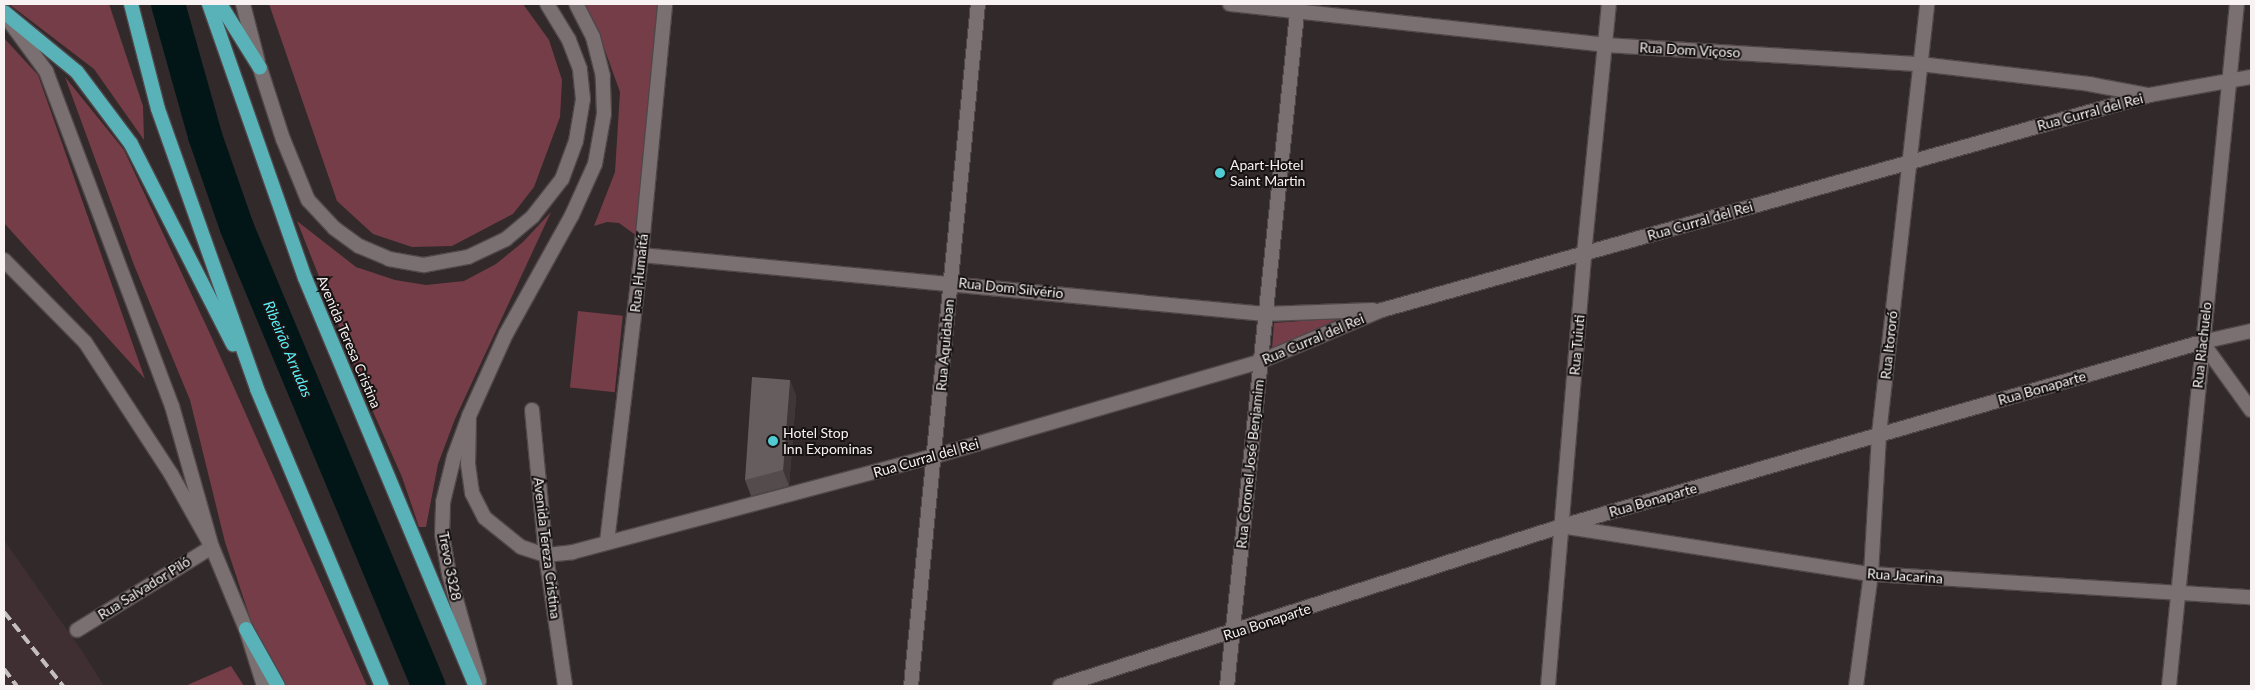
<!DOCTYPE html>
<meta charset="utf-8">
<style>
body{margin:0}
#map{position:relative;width:2255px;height:690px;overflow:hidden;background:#32292a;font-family:Lato,sans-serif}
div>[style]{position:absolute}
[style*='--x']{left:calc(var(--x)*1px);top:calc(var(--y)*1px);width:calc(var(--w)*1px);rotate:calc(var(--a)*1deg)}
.built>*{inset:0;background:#3f2f32}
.green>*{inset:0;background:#753d47;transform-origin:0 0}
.river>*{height:34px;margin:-17px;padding:0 17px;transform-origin:17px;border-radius:17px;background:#031617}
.roads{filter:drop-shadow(1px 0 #4f4749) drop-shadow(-1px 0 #4f4749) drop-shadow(0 1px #4f4749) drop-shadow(0 -1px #4f4749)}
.minor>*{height:14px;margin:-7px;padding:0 7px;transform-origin:7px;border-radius:7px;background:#7a6f71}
.tertiary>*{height:14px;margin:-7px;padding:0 7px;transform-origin:7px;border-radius:7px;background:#7a6f71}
.secondary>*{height:14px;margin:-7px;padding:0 7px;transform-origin:7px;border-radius:7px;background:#7a6f71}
.trunk>*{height:14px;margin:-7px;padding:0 7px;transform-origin:7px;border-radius:7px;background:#58b2b8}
.rail>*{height:4px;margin-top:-2px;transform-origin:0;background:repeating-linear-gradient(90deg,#c4bebf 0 10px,transparent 0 15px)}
.wall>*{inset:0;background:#534b4c}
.shaded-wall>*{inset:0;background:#3f3637}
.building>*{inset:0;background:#655d5e}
.dots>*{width:14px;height:14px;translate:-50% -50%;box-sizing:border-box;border:2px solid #171313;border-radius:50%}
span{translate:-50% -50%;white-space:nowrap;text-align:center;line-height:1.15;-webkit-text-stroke:4px #171313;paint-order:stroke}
.street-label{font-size:14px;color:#f8f2f3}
.poi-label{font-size:14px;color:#f8f2f3}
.left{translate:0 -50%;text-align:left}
.water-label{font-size:15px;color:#5af2fb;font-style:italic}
.frame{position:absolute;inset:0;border:5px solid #f8f2f3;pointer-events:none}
</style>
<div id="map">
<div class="built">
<div style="clip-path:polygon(4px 540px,84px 654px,104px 686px,4px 686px)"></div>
</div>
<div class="green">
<div style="clip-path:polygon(9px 4px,109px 4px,143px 106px,144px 140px,94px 69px)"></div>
<div style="clip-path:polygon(269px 4px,523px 4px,549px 40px,562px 80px,560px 117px,534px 187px,513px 214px,452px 246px,412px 247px,373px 234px,337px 201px)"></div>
<div style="clip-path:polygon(578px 4px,660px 4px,637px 236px,619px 223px,607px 222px,594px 226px,615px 172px,620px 92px,598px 31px)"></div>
<div style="clip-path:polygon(4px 38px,38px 75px,145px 379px,4px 223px)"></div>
<div style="clip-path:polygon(65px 77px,124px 150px,212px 338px,367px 686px,286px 686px,253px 627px,225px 542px,190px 400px,134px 265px)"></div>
<div style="clip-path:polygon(551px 212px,455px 419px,438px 464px,426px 527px,419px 527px,402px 477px,370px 405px,297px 221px,356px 267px,395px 280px,426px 285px,464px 281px,496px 264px,523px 242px)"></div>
<div style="left:578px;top:311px;width:45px;height:77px;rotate:6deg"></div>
<div style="clip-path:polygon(1340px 318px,1272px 349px,1274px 323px)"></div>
<div style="clip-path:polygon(231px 666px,244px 686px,185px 686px)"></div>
</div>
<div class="river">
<div style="--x:168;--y:4;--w:137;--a:74.3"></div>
<div style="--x:205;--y:136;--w:97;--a:70.8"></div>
<div style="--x:237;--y:228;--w:497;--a:67.3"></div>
</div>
<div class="roads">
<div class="minor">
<div style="--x:641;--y:255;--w:627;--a:5.4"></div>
<div style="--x:2202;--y:342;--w:84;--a:54.2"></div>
<div style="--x:532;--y:410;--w:146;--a:84.5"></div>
<div style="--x:1566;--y:527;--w:309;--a:8.8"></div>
<div style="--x:1871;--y:574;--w:381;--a:3.5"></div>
<div style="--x:607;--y:542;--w:289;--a:-83.2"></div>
<div style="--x:641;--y:255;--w:252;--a:-84.5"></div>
<div style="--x:77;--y:630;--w:158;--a:-31.6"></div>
<div style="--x:1060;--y:686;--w:527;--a:-17.68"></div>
<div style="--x:1562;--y:526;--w:666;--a:-16.04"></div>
<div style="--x:2202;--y:342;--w:50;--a:-12.7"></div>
<div style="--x:1548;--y:686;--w:433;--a:-85.2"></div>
<div style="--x:1584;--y:254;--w:251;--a:-84.3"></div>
<div style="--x:1856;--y:686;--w:113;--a:-82.4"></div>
<div style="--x:1871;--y:574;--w:140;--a:-86.7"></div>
<div style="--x:1879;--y:434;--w:433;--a:-83.6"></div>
<div style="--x:2169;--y:686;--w:685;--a:-84.31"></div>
</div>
<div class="tertiary">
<div style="--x:243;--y:4;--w:60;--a:75.5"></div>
<div style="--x:1230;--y:4;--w:377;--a:6.2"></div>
<div style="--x:1605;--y:45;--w:316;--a:3.5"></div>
<div style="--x:1920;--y:64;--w:170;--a:6.7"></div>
<div style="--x:2089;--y:84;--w:59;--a:10.7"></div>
<div style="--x:1265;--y:314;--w:108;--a:-2.1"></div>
<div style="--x:469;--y:418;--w:46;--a:91.2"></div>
<div style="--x:468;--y:464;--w:29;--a:82"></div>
<div style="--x:472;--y:493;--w:28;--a:63"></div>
<div style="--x:485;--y:518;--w:46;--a:38.9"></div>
<div style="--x:521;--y:547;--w:26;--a:18"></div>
<div style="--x:546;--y:555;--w:27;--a:-6"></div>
<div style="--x:573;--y:552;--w:375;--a:-14.9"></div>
<div style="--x:935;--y:456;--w:340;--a:-16.2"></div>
<div style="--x:1261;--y:361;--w:131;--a:-22.9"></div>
<div style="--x:1382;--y:310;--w:798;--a:-15.64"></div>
<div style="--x:2150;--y:95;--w:103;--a:-10.1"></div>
<div style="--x:546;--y:555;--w:132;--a:81.7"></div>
<div style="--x:911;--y:686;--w:685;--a:-84.39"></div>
<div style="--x:1227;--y:686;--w:686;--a:-84.06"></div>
</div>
<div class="secondary">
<div style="--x:7;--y:18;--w:66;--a:53.7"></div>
<div style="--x:46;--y:71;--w:358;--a:69.4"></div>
<div style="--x:172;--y:406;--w:147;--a:74.2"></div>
<div style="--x:260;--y:68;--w:75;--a:72.1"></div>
<div style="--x:283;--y:139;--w:66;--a:67.7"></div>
<div style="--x:308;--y:200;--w:38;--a:47"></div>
<div style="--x:334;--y:228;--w:31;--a:36"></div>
<div style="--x:359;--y:246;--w:33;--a:23"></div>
<div style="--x:389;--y:259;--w:36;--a:10"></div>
<div style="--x:424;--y:265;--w:45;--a:-10.3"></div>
<div style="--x:468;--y:257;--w:42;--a:-25.3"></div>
<div style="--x:506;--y:239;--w:35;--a:-40"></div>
<div style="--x:533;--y:216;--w:47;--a:-51.9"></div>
<div style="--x:562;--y:179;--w:40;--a:-69.8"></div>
<div style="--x:576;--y:141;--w:43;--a:-80.5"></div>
<div style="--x:583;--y:99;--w:30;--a:-96"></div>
<div style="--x:580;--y:69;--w:31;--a:-111"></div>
<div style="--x:569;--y:40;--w:42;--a:-121.4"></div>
<div style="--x:4;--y:260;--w:115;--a:45.4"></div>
<div style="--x:85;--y:342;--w:158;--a:56.9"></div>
<div style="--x:171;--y:474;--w:84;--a:60.7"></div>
<div style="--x:212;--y:547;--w:89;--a:67.5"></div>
<div style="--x:246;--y:629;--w:60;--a:72.5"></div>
<div style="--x:479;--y:681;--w:111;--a:-105.7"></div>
<div style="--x:449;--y:574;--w:40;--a:-100"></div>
<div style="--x:442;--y:535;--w:33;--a:-88"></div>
<div style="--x:443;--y:502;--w:46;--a:-76.3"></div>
<div style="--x:454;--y:457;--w:44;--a:-69.9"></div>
<div style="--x:469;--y:416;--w:90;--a:-65.7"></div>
<div style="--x:506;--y:334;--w:136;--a:-61"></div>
<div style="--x:572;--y:215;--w:56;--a:-65.7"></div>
<div style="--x:595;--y:164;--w:51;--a:-79.8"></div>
<div style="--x:604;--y:114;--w:38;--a:-92"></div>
<div style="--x:603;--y:76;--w:40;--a:-104.4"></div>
<div style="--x:593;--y:37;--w:37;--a:-117"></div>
</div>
<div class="trunk">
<div style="--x:131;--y:4;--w:108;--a:75.6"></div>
<div style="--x:158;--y:109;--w:297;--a:70.5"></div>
<div style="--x:257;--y:389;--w:322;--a:67.2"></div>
<div style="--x:209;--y:4;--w:290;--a:70.7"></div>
<div style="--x:305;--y:278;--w:442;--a:67.3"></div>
<div style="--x:220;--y:4;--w:75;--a:58"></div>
<div style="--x:4;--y:12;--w:94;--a:39.4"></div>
<div style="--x:77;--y:72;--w:90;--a:53.1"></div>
<div style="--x:131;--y:144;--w:225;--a:63"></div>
<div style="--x:246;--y:629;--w:65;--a:60.7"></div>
</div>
</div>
<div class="rail">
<div style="--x:4;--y:612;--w:95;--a:51.4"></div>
<div style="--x:4;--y:669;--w:21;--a:53"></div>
</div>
<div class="wall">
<div style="clip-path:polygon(790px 380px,796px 396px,789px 486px,751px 496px,745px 480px)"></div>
</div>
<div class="shaded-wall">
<div style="clip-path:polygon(790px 380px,796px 396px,789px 486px,783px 470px)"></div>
</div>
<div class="building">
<div style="clip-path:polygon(752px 377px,790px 380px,783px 470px,745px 480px)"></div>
</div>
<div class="dots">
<div style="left:1220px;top:173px;background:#51ccd3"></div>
<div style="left:773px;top:441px;background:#51ccd3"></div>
</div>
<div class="street-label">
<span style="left:1690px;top:50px;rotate:3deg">Rua Dom Viçoso</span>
<span style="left:2090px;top:112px;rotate:-15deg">Rua Curral del Rei</span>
<span style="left:1700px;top:221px;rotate:-16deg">Rua Curral del Rei</span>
<span style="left:639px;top:273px;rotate:-84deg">Rua Humaitá</span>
<span style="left:1011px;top:288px;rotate:6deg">Rua Dom Silvério</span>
<span style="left:1313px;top:339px;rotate:-23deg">Rua Curral del Rei</span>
<span style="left:349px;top:342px;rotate:67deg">Avenida Teresa Cristina</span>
<span style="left:945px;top:345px;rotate:-85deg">Rua Aquidaban</span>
<span style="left:1577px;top:345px;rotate:-85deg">Rua Tuiuti</span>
<span style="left:1889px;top:345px;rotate:-84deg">Rua Itororó</span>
<span style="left:2202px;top:345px;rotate:-84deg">Rua Riachuelo</span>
<span style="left:2042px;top:388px;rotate:-16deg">Rua Bonaparte</span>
<span style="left:926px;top:458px;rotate:-16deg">Rua Curral del Rei</span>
<span style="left:1250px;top:464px;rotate:-84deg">Rua Coronel José Benjamim</span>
<span style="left:1653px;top:500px;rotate:-16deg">Rua Bonaparte</span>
<span style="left:547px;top:548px;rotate:83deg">Avenida Tereza Cristina</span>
<span style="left:450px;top:566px;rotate:79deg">Trevo 3328</span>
<span style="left:1905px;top:576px;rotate:4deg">Rua Jacarina</span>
<span style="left:144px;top:588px;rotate:-32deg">Rua Salvador Piló</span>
<span style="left:1267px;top:622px;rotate:-18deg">Rua Bonaparte</span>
</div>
<div class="poi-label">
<span class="left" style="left:1230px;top:173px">Apart-Hotel<br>Saint Martin</span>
<span class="left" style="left:783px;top:441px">Hotel Stop<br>Inn Expominas</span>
</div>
<div class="water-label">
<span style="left:288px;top:349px;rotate:67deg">Ribeirão Arrudas</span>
</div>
<div class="frame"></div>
</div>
